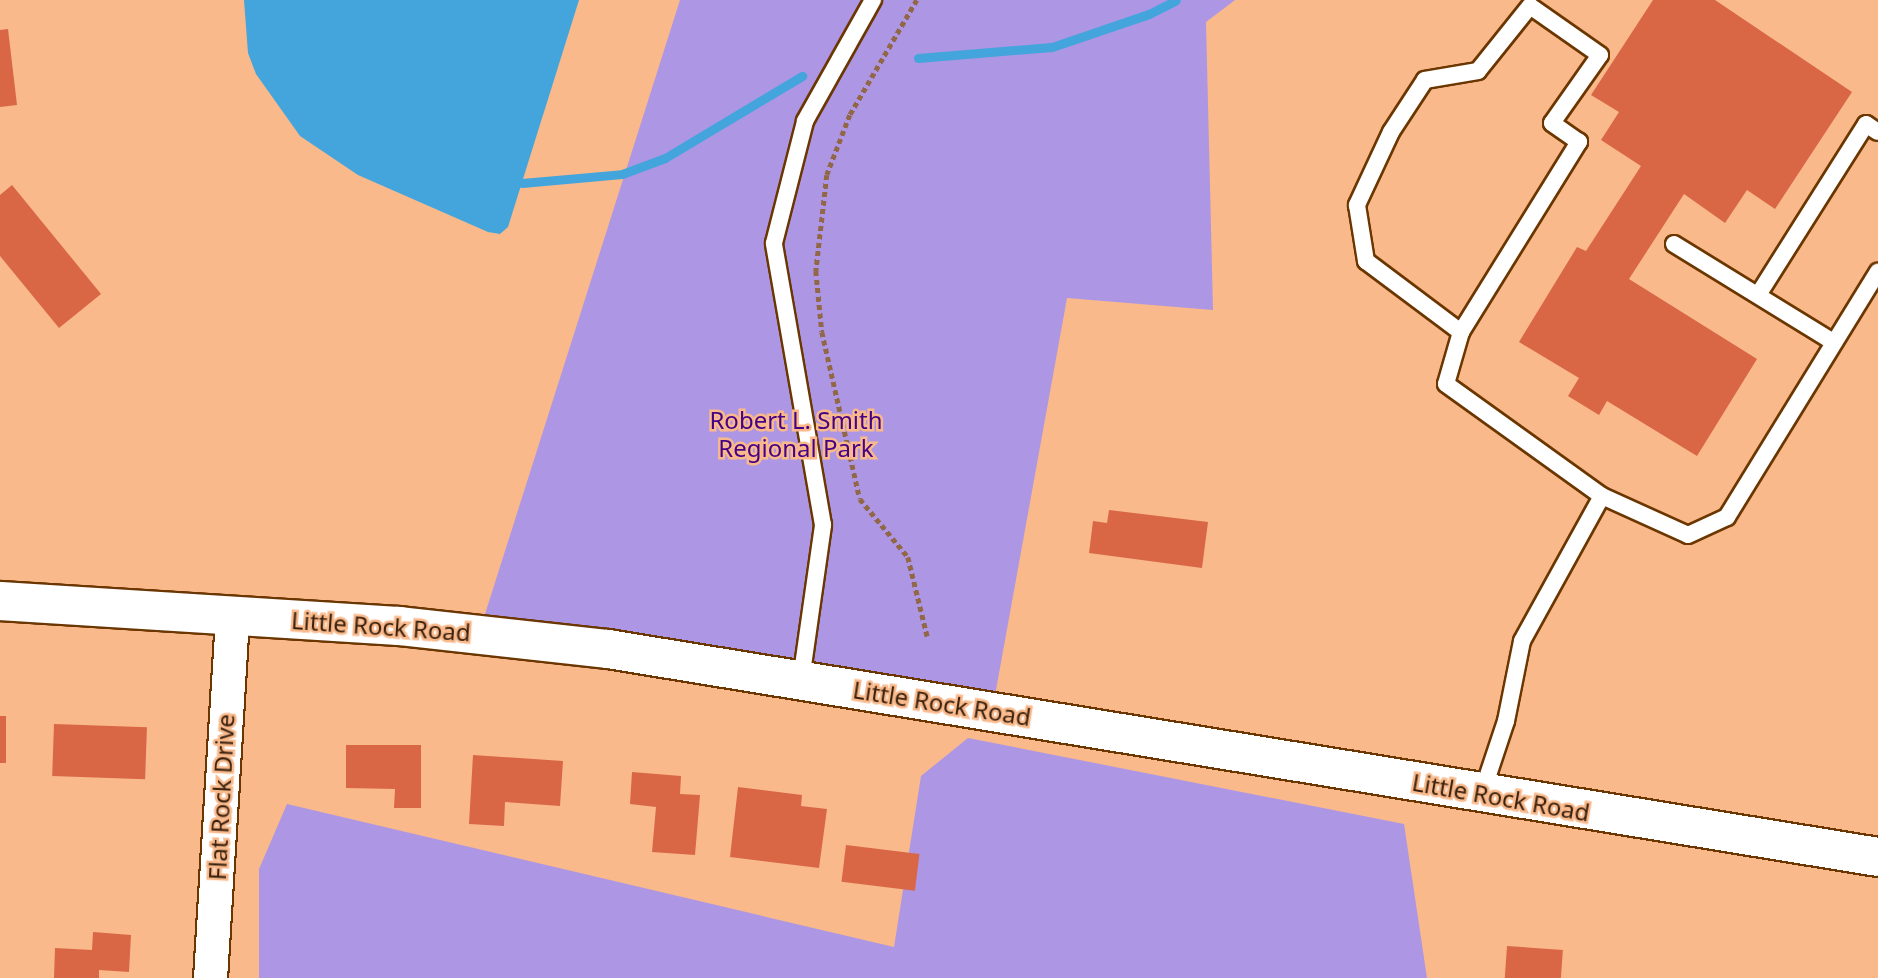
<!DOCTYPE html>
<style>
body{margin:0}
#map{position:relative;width:1878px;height:978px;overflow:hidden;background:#f9b98b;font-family:"Noto Sans",sans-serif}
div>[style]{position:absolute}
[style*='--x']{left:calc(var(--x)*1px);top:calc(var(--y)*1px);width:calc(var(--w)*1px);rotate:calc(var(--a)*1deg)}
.green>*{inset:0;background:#ad96e3}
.water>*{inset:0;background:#43a5dc}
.stream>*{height:9px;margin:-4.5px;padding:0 4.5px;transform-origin:4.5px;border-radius:4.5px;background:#43a5dc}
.building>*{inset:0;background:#d96746;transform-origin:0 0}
.path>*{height:4.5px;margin-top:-2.25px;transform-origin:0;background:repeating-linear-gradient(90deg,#916747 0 5px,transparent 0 8.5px)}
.roads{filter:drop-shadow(2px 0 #6b3600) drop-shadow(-2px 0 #6b3600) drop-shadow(0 2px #6b3600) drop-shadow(0 -2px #6b3600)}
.service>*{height:16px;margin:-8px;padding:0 8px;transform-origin:8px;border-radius:8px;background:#fff}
.minor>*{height:33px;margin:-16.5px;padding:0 16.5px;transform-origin:16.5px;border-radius:16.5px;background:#fff}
.secondary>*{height:38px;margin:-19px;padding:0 19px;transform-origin:19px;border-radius:19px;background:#fff}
span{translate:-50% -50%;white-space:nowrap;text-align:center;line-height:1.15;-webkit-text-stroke:5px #f9b98b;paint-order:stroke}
.park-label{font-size:24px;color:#460286}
.street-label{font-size:24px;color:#39210e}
</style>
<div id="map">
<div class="green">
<div style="clip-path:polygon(680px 0,1235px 0,1206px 22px,1213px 310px,1067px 298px,992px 712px,479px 633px)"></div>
<div style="clip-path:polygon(968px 738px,1404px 824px,1427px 978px,259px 978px,259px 869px,287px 804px,894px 947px,921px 776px)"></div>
</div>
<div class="water">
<div style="clip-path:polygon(244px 0,579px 0,508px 227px,500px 234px,488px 232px,358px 175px,300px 136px,256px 74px,248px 53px)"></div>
</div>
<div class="stream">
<div style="--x:918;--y:58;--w:134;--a:-4.7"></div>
<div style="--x:1052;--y:47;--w:102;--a:-18.8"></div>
<div style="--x:1149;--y:14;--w:30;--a:-27"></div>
<div style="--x:522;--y:183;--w:100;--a:-5.1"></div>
<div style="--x:622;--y:174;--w:46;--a:-20.4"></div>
<div style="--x:665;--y:158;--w:160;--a:-30.9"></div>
</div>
<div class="building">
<div style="clip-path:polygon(1653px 0,1715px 0,1852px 92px,1775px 209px,1747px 190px,1725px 223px,1684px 194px,1629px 279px,1757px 359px,1697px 456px,1607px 401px,1599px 415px,1568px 396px,1579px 378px,1519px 342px,1577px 247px,1586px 251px,1641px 166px,1601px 140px,1619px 112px,1591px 95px)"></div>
<div style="clip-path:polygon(8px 29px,17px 105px,0 107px,0 30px)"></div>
<div style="clip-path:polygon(12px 185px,101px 294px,59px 328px,0 256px,0 195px)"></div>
<div style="clip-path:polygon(1109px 510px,1208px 522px,1202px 568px,1089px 553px,1093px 521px,1107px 523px)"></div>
<div style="left:0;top:716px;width:6px;height:47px"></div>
<div style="left:54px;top:724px;width:93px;height:52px;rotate:2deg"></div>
<div style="clip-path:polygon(346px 745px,421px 745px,421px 808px,394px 808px,395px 789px,346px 788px)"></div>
<div style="clip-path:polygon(473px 755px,563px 761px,560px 806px,505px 802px,504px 826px,469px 824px)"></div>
<div style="clip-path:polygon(632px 772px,681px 776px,680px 794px,700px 795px,695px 855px,652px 852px,656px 807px,630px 804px)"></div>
<div style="clip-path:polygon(738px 787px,802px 795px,801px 806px,827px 809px,819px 868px,730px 857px)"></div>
<div style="left:846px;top:845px;width:74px;height:37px;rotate:7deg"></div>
<div style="clip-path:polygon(93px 932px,131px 935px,129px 972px,99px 970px,99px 978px,54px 978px,55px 948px,92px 950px)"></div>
<div style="left:1507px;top:946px;width:56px;height:32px;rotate:4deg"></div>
</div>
<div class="path">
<div style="--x:917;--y:0;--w:133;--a:120.2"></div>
<div style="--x:850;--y:115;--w:64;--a:111"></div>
<div style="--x:827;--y:175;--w:97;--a:96.5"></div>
<div style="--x:816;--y:271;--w:61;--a:84.4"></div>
<div style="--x:822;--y:332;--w:171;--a:77.2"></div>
<div style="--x:860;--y:499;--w:75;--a:50.4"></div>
<div style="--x:908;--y:557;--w:84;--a:76.3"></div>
</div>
<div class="roads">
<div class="service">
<div style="--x:1674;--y:244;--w:187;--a:31.6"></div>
<div style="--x:1758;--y:295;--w:202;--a:-57.7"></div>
<div style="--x:1866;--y:124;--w:14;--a:34"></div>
<div style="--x:1461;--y:332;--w:224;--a:-58.2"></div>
<div style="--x:1579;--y:142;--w:33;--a:-145"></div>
<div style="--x:1552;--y:123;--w:83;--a:-54.8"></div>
<div style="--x:1600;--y:55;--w:85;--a:-145"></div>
<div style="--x:1530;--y:6;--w:83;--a:128.7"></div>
<div style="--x:1478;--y:71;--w:54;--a:170.4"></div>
<div style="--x:1425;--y:80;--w:62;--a:123.2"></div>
<div style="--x:1391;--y:132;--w:81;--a:115"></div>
<div style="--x:1357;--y:205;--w:57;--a:80.9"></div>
<div style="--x:1366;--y:261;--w:119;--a:36.8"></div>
<div style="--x:1461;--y:332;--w:54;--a:106.1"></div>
<div style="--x:1446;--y:384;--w:192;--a:35.7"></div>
<div style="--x:1602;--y:496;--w:166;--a:118.9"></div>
<div style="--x:1522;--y:641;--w:82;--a:101.3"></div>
<div style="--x:1506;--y:721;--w:76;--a:108.4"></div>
<div style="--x:1602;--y:496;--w:94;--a:24.4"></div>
<div style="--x:1688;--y:535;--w:43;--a:-24.8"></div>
<div style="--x:1727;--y:517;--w:288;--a:-58.4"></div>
<div style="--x:801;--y:680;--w:157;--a:-81.9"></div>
<div style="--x:823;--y:525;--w:286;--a:-99.9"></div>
<div style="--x:774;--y:243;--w:126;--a:-75.7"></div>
<div style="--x:805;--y:121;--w:139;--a:-60.7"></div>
</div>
<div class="minor">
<div style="--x:210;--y:978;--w:363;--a:-86.5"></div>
</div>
<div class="secondary">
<div style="--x:0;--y:601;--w:400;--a:3.6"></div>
<div style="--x:399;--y:626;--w:210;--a:6.3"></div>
<div style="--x:608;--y:649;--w:1287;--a:9.3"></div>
</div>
</div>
<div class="park-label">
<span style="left:796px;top:434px">Robert L. Smith<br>Regional Park</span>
</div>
<div class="street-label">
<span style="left:381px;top:626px;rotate:4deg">Little Rock Road</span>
<span style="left:942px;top:703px;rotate:9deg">Little Rock Road</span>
<span style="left:221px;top:797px;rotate:-87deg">Flat Rock Drive</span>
<span style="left:1501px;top:797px;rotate:10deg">Little Rock Road</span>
</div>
</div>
